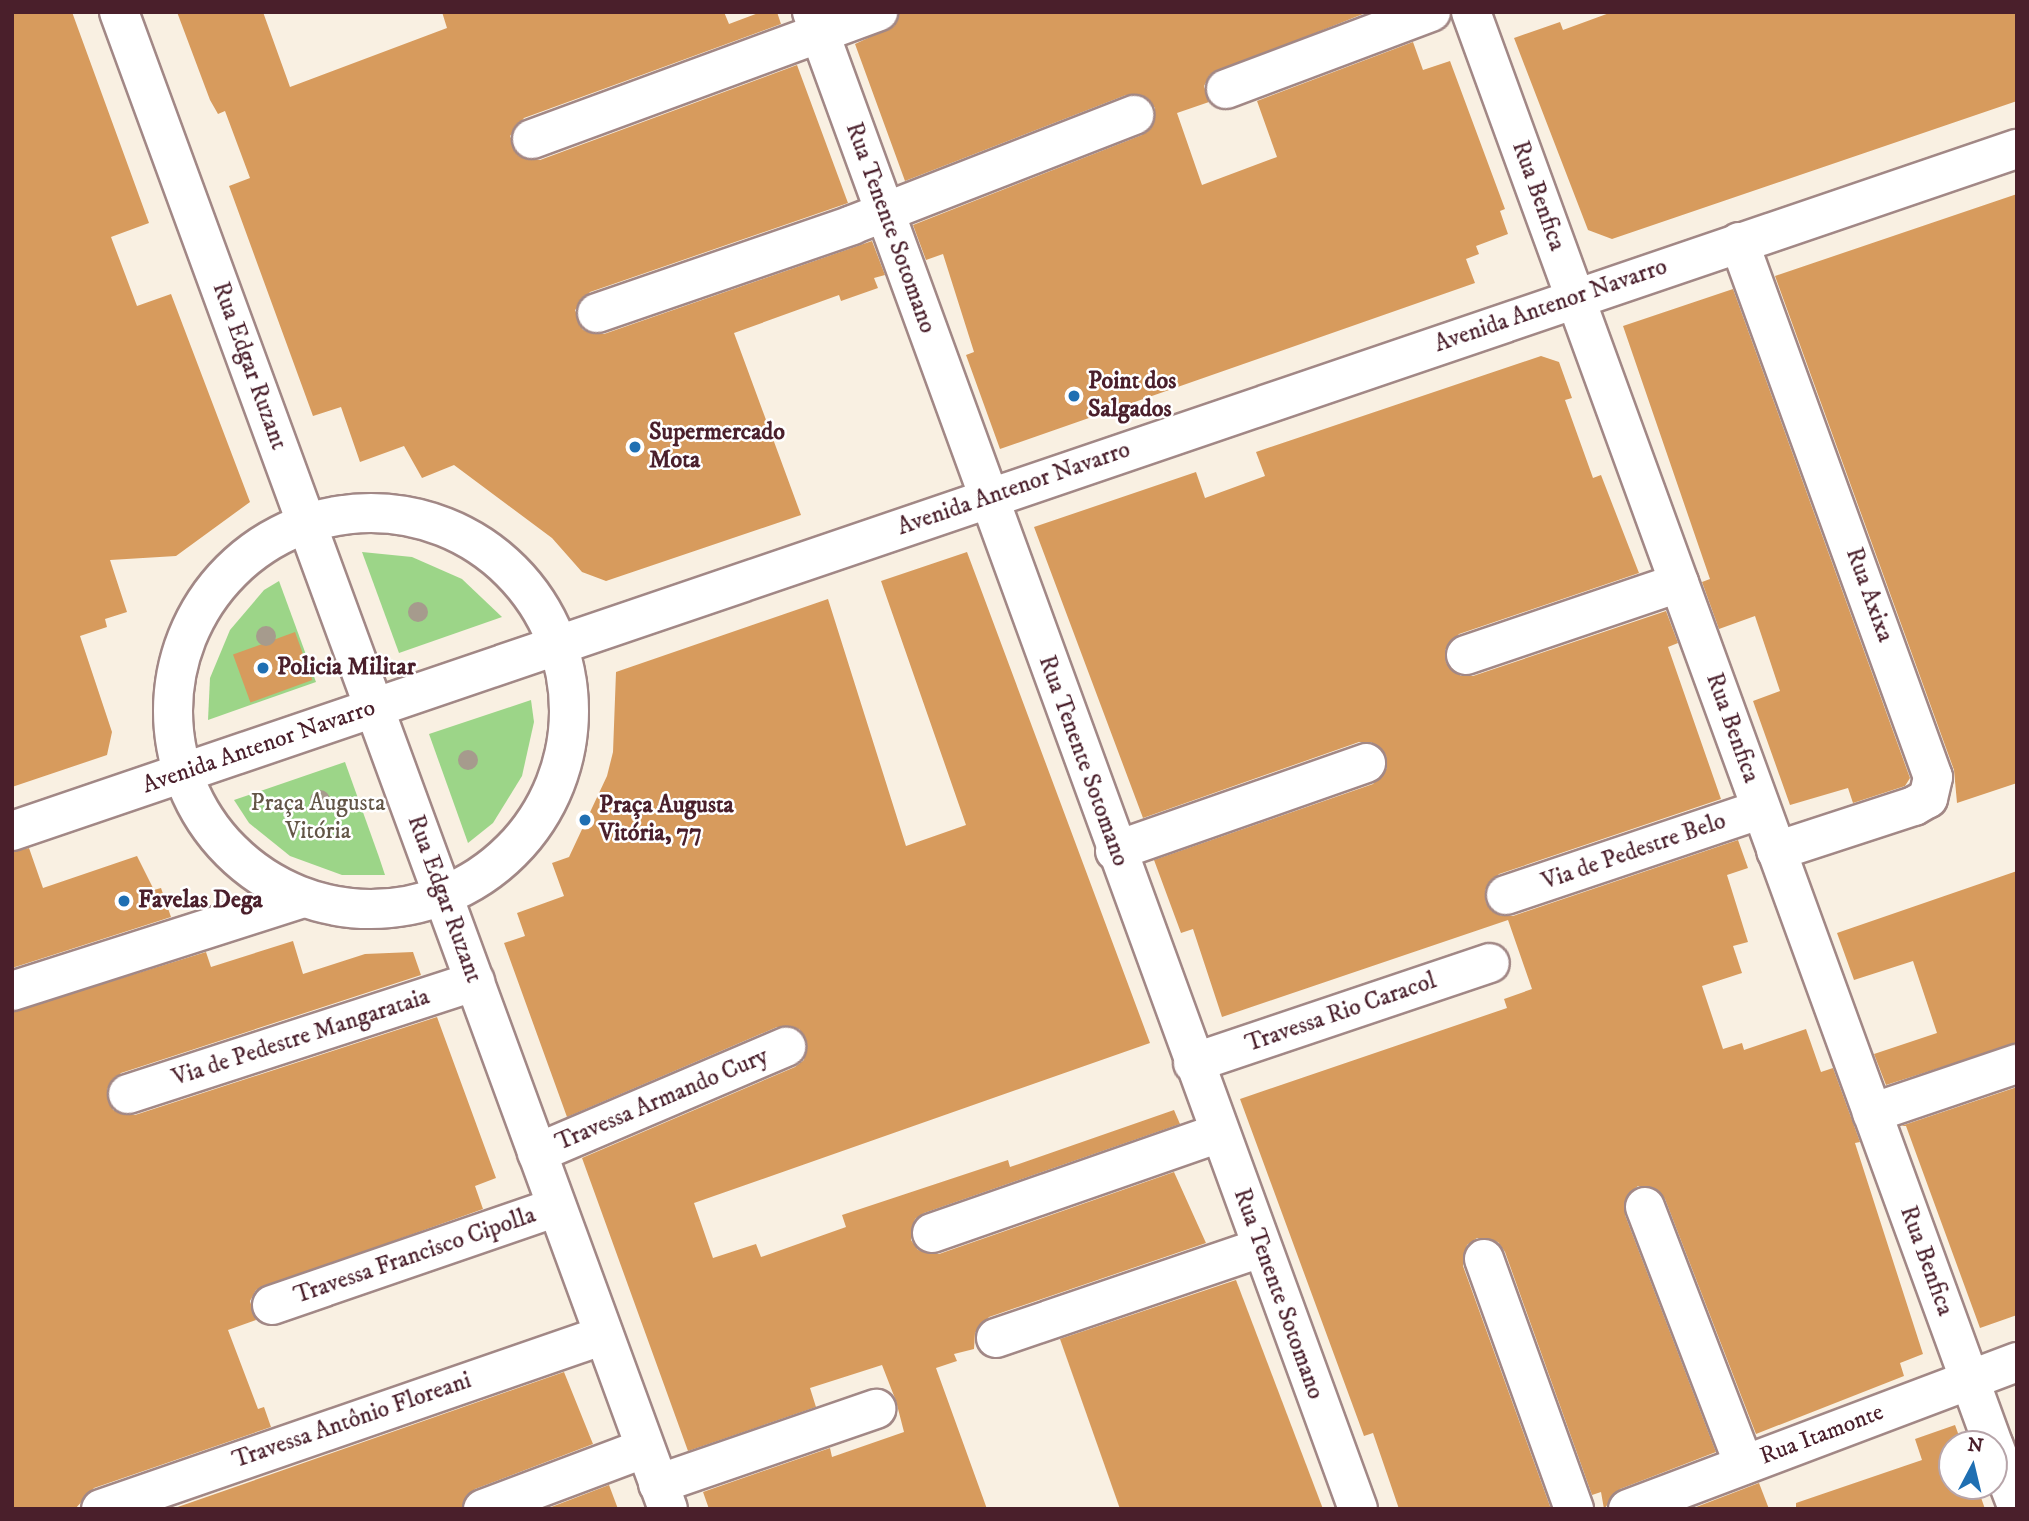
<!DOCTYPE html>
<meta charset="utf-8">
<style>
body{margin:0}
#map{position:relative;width:2029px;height:1521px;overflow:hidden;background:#f9f0e2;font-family:"IM FELL DW Pica",serif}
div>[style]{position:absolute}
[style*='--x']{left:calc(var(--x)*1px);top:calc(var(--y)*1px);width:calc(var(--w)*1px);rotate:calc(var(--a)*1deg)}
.green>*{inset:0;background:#9cd588}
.building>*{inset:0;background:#d79b5d;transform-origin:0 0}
.roads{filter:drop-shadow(2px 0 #a28886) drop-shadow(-2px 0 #a28886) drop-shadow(0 2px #a28886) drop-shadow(0 -2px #a28886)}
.minor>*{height:38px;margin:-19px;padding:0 19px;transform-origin:19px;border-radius:19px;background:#fff}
.minor>.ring{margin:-19px;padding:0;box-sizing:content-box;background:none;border:38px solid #fff;border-radius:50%}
.trees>*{width:20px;height:20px;margin:-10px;border-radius:50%;background:#a69b8d}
.dots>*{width:19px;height:19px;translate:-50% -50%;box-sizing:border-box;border:4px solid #fff;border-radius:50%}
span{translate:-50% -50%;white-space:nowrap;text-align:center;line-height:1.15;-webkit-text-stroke:5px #fff;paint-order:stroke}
.street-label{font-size:24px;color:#4a1f2b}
.poi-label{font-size:24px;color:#4a1f2b;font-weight:700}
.left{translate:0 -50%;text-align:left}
.park-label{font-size:24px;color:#635647}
.frame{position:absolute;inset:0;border:14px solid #4a1f2b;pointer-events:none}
.north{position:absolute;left:1938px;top:1430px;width:70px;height:70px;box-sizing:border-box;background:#fff;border:2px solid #b7a5aa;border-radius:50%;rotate:7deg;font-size:19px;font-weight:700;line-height:28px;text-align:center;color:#4a1f2b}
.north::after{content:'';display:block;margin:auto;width:24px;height:32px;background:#1f6fb2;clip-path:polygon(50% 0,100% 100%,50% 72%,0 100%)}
</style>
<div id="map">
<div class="green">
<div style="clip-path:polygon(362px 552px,412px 557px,462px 579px,502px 617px,399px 653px)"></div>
<div style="clip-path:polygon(279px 581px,316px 682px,208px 720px,210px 678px,230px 630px,264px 590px)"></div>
<div style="clip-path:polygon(531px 700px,534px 722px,522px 776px,493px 823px,468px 843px,429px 734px)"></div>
<div style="clip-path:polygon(345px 762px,379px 857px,385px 875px,342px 875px,290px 856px,249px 823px,234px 800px)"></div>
</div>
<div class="building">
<div style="clip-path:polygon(12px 12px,72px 12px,149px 223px,111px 237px,137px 306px,171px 294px,250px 502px,176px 556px,110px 560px,127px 612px,105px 619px,107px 627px,80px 636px,112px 732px,107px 755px,12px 787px)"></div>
<div style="clip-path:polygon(177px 12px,263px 12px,290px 87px,447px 28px,442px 12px,724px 12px,729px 24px,761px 12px,777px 12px,781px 24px,524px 118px,510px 136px,519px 156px,540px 160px,797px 65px,848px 203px,590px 292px,575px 310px,583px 330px,604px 334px,872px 241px,885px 275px,874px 278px,878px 288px,841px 301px,839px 295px,734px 333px,801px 515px,606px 581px,582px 572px,552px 538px,454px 465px,422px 478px,404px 446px,360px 462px,341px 407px,313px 416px,229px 186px,250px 178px,225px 111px,218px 114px,210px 100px)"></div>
<div style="clip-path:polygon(899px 12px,1368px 12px,1210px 75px,1204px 86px,1209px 102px,1177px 113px,1202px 185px,1277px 157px,1257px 101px,1413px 42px,1423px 70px,1450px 61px,1505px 209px,1500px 211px,1508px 234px,1476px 246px,1479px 254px,1466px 259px,1475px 283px,1000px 449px,966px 355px,974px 352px,943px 254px,926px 260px,913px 225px,1142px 135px,1151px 128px,1155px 108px,1147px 98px,1126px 95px,905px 181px,855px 44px,894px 26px)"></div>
<div style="clip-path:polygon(1612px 12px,2017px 12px,2017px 101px,1612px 239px,1588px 230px,1514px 38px,1560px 22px,1563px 30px)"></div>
<div style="clip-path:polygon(2017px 194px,2017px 783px,1957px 803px,1954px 770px,1775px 276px)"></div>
<div style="clip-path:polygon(1733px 289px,1910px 778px,1905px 786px,1853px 803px,1848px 788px,1790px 805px,1753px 701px,1780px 691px,1755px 616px,1719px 629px,1702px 582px,1710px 579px,1623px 326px)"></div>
<div style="clip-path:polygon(1541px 356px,1559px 362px,1572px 398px,1565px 400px,1593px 478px,1601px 475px,1639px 573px,1459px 634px,1445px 650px,1446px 663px,1461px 676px,1473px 676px,1666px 611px,1678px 643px,1668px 647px,1721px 799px,1499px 874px,1485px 890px,1486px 903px,1501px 916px,1513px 916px,1738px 840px,1748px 868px,1727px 875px,1748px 942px,1733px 946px,1742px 973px,1702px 986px,1723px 1049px,1742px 1043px,1744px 1050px,1806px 1029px,1821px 1072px,1833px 1068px,1860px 1142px,1855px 1143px,1923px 1354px,1900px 1363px,1904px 1376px,1756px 1434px,1665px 1199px,1658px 1190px,1638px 1186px,1628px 1194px,1625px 1215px,1716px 1452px,1620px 1489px,1604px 1509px,1601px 1492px,1592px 1495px,1505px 1252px,1498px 1242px,1477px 1238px,1467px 1245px,1463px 1266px,1551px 1509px,1399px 1509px,1373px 1433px,1364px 1436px,1240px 1099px,1507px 1008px,1504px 999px,1532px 989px,1508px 920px,1222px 1017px,1193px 929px,1181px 933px,1154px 860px,1373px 784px,1387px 768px,1386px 755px,1371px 742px,1359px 742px,1143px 818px,1034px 527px,1196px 472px,1205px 498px,1265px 476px,1256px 452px)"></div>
<div style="clip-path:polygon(967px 552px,1150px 1043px,694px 1203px,713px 1258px,756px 1244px,761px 1257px,846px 1227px,842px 1215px,1008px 1160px,1010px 1167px,1174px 1110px,1180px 1124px,924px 1213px,915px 1219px,911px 1240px,918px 1250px,939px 1254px,1174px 1172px,1206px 1243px,989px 1317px,975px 1333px,974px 1349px,954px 1354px,957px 1361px,936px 1368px,987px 1509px,709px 1509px,703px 1492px,830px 1448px,832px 1457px,904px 1432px,896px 1401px,882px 1365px,810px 1388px,816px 1407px,688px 1451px,582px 1158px,795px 1067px,804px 1060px,806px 1039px,799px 1029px,777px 1027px,567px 1117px,504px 943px,525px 936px,517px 913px,564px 896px,552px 863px,569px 857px,607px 776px,613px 752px,616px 672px,828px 599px,906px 846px,966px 825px,881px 581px)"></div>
<div style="left:295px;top:632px;width:51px;height:66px;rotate:70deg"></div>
<div style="clip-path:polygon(29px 848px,43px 888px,137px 856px,154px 890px,161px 888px,171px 917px,12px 968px,12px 852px)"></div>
<div style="clip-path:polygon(2017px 871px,2017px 1043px,1886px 1085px,1874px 1054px,1937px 1033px,1913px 961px,1854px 980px,1837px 933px)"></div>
<div style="clip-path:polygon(293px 941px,303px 974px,365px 954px,413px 952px,421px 975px,121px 1073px,107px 1089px,113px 1110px,135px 1115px,437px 1017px,496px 1178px,475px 1186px,483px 1209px,256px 1290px,250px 1301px,256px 1320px,228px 1330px,258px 1409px,264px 1407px,271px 1427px,94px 1488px,75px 1509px,12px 1509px,12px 1012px,206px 952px,211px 967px)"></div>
<div style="clip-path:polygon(2017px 1087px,2017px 1315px,1980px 1328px,1906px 1126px,1901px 1126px)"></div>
<div style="clip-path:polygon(1236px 1280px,1323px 1509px,1120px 1509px,1060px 1339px)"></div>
<div style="clip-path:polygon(564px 1372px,593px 1444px,475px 1489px,466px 1496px,462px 1509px,172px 1509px)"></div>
<div style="clip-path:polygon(1955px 1425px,1962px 1444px,1952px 1444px,1952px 1486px,1977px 1486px,1985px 1509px,1796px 1509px,1796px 1503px,1922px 1460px,1915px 1439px)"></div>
<div style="clip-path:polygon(1759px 1483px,1769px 1509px,1691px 1509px)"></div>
<div style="clip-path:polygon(609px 1485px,618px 1509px,546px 1509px)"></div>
</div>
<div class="roads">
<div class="minor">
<div style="--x:119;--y:12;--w:1594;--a:69.86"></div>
<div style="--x:812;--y:12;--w:1593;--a:69.96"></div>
<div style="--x:1471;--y:12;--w:1524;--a:69.97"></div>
<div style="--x:1226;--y:89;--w:219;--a:-20.6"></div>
<div style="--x:532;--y:139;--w:369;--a:-20.2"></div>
<div style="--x:1739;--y:242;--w:569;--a:70.07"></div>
<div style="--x:1933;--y:777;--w:22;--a:103"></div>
<div style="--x:1928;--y:798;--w:16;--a:150"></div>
<div style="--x:1914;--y:806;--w:145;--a:161.9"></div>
<div style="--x:597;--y:313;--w:270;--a:-19"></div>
<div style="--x:852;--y:225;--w:303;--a:-21.3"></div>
<div class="ring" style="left:173px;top:513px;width:358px;height:358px"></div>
<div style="--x:1466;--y:655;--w:225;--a:-18.7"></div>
<div style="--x:12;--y:831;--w:2118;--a:-18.79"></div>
<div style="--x:1115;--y:851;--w:266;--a:-19.3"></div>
<div style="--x:1506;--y:895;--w:269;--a:-18.6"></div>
<div style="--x:12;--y:991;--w:306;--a:-17.7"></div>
<div style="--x:1193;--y:1063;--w:313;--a:-18.6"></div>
<div style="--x:128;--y:1094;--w:365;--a:-18"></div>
<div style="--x:1872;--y:1113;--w:153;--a:-18.7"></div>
<div style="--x:537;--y:1153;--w:271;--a:-23.1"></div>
<div style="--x:1645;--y:1207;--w:276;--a:69"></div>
<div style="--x:932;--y:1233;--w:304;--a:-19.2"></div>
<div style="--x:1484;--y:1259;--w:266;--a:70.2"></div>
<div style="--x:272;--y:1305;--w:301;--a:-19"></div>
<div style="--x:996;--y:1338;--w:280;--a:-18.8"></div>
<div style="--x:1994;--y:1446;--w:64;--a:69"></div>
<div style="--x:658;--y:1484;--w:231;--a:-19"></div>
<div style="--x:101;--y:1509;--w:532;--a:-19.08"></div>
<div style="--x:483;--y:1509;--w:173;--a:-20.6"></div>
<div style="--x:1628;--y:1509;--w:416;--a:-20.7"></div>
</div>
</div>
<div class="trees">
<div style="left:418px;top:612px"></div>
<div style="left:266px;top:636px"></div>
<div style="left:468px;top:760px"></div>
<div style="left:320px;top:800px"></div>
</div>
<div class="dots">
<div style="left:1074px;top:396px;background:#1f6fb2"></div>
<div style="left:635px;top:447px;background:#1f6fb2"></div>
<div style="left:263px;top:668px;background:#1f6fb2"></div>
<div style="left:585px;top:820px;background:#1f6fb2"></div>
<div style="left:124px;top:901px;background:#1f6fb2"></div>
</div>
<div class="street-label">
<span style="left:1538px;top:196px;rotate:70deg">Rua Benfica</span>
<span style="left:890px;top:228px;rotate:70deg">Rua Tenente Sotomano</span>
<span style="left:1551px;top:306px;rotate:-19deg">Avenida Antenor Navarro</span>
<span style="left:249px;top:366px;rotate:70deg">Rua Edgar Ruzant</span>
<span style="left:1014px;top:489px;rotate:-19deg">Avenida Antenor Navarro</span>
<span style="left:1869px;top:595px;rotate:70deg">Rua Axixa</span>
<span style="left:1732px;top:728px;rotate:70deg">Rua Benfica</span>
<span style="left:259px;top:747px;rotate:-19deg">Avenida Antenor Navarro</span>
<span style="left:1083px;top:761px;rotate:70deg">Rua Tenente Sotomano</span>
<span style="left:1634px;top:852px;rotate:-19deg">Via de Pedestre Belo</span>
<span style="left:444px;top:899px;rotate:70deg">Rua Edgar Ruzant</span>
<span style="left:1341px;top:1013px;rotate:-19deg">Travessa Rio Caracol</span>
<span style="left:301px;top:1038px;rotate:-18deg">Via de Pedestre Mangarataia</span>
<span style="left:662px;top:1100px;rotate:-23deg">Travessa Armando Cury</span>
<span style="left:415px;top:1256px;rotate:-19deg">Travessa Francisco Cipolla</span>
<span style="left:1926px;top:1261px;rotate:70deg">Rua Benfica</span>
<span style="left:1278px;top:1294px;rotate:70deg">Rua Tenente Sotomano</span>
<span style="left:352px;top:1421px;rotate:-19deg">Travessa Antônio Floreani</span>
<span style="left:1822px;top:1435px;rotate:-21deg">Rua Itamonte</span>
</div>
<div class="poi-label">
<span class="left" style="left:1088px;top:396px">Point dos<br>Salgados</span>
<span class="left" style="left:649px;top:447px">Supermercado<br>Mota</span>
<span class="left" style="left:277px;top:668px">Policia Militar</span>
<span class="left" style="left:599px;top:820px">Praça Augusta<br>Vitória, 77</span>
<span class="left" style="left:138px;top:901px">Favelas Dega</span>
</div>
<div class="park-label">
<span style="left:318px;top:818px">Praça Augusta<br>Vitória</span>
</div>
<div class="frame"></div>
<div class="north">N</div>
</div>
